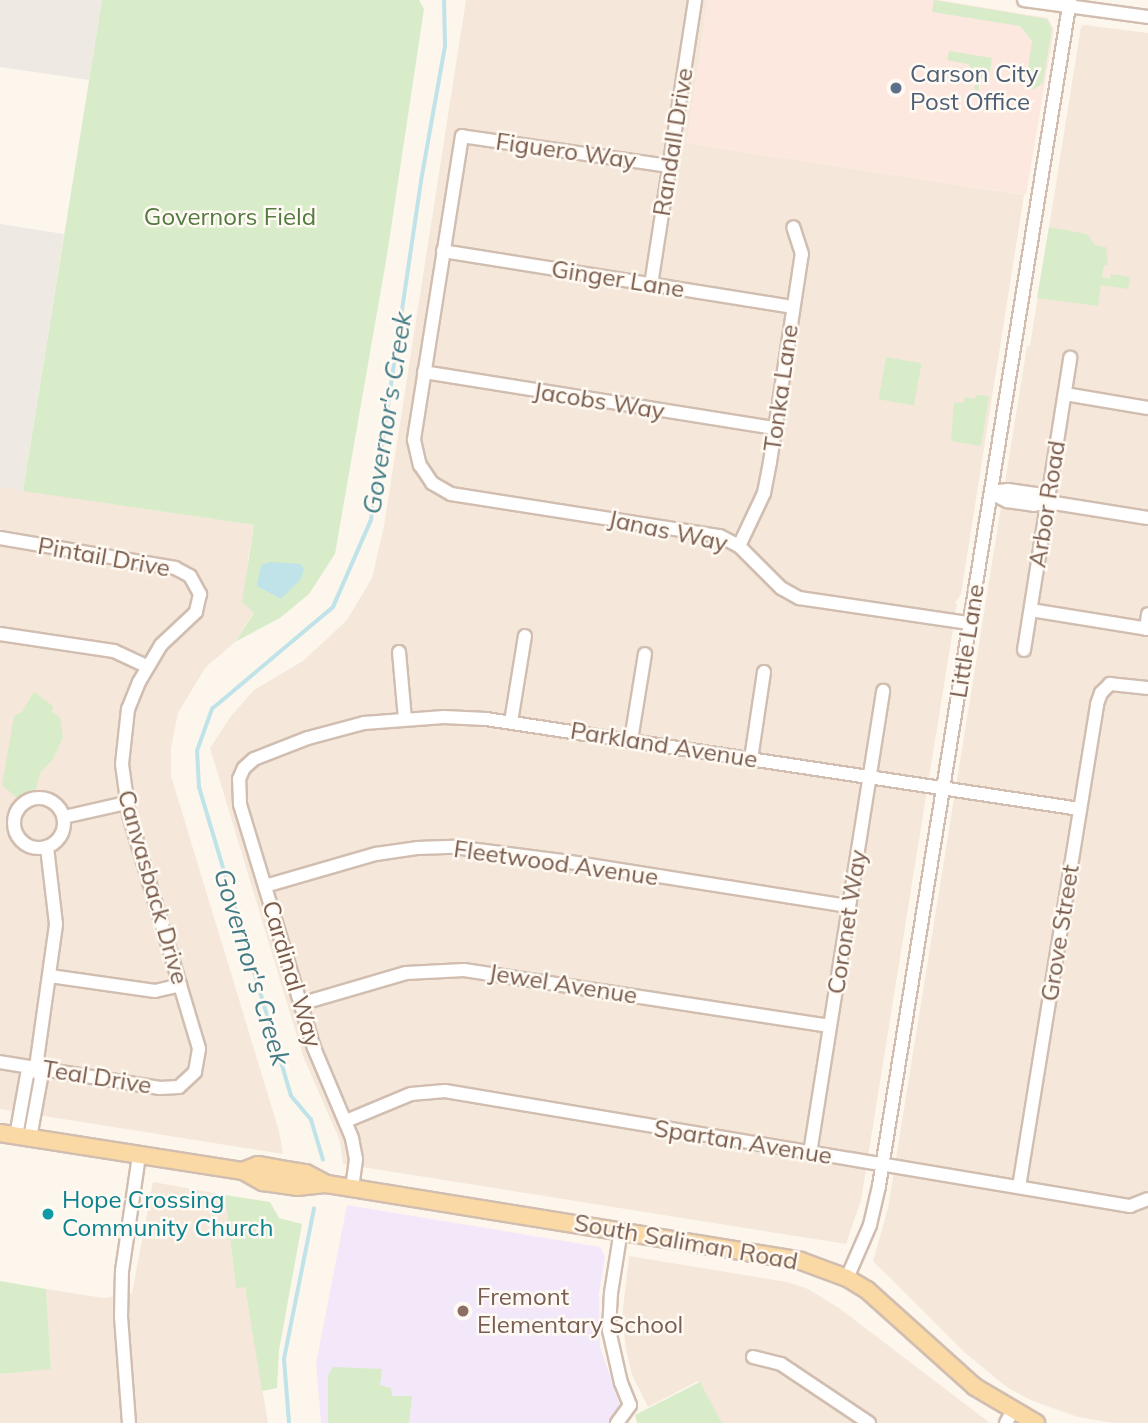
<!DOCTYPE html>
<style>
body{margin:0}
#map{position:relative;width:1148px;height:1423px;overflow:hidden;background:#fdf6ec;font-family:Mulish,sans-serif}
div>[style]{position:absolute}
[style*='--x']{left:calc(var(--x)*1px);top:calc(var(--y)*1px);width:calc(var(--w)*1px);rotate:calc(var(--a)*1deg)}
.residential>*{inset:0;background:#f5e8da}
.commercial>*{inset:0;background:#fde8e0}
.industrial>*{inset:0;background:#efe9e4}
.education>*{inset:0;background:#f3e8fa}
.green>*{inset:0;background:#d8ecc9;transform-origin:0 0}
.water>*{inset:0;background:#bfe3e8}
.stream>*{height:3.5px;margin:-1.75px;padding:0 1.75px;transform-origin:1.75px;border-radius:1.75px;background:#bfe3e8}
.roads{filter:drop-shadow(2px 0 #d1beb0) drop-shadow(-2px 0 #d1beb0) drop-shadow(0 2px #d1beb0) drop-shadow(0 -2px #d1beb0)}
.minor>*{height:12px;margin:-6px;padding:0 6px;transform-origin:6px;border-radius:6px;background:#fff}
.minor>.ring{margin:-6px;padding:0;box-sizing:content-box;background:none;border:12px solid #fff;border-radius:50%}
.major>*{height:16px;margin:-8px;padding:0 8px;transform-origin:8px;border-radius:8px;background:#fbd9a5}
.dots>*{width:19px;height:19px;translate:-50% -50%;box-sizing:border-box;border:4px solid #fffaf3;border-radius:50%}
span{translate:-50% -50%;white-space:nowrap;text-align:center;line-height:1.15;-webkit-text-stroke:5px #fffaf3;paint-order:stroke}
.service-label{font-size:24px;color:#4e5e75}
.left{translate:0 -50%;text-align:left}
.street-label{font-size:24px;color:#7a5c4d}
.park-label{font-size:24px;color:#537a41}
.culture-label{font-size:24px;color:#0d838f}
.education-label{font-size:24px;color:#785e54}
.water-label{font-size:26px;color:#437c86;font-style:italic}
</style>
<div id="map">
<div class="residential">
<div style="clip-path:polygon(466px 0,708px 0,687px 143px,1024px 195px,961px 594px,955px 603px,957px 604px,861px 1200px,846px 1244px,343px 1164px,340px 1141px,303px 1056px,210px 748px,231px 716px,254px 690px,303px 661px,347px 620px,372px 578px,384px 526px)"></div>
<div style="clip-path:polygon(1084px 25px,1148px 33px,1148px 1423px,1113px 1423px,1078px 1417px,1033px 1401px,1008px 1388px,963px 1351px,873px 1261px,888px 1208px,1027px 346px,1030px 346px,1081px 27px)"></div>
<div style="clip-path:polygon(0 487px,254px 525px,248px 559px,254px 612px,235px 642px,205px 668px,178px 713px,171px 748px,171px 776px,279px 1131px,283px 1154px,0 1109px)"></div>
<div style="clip-path:polygon(153px 1182px,225px 1195px,236px 1287px,245px 1286px,268px 1423px,0 1423px,0 1374px,51px 1368px,46px 1289px,104px 1298px,132px 1293px)"></div>
<div style="clip-path:polygon(629px 1256px,787px 1282px,808px 1289px,839px 1308px,990px 1423px,722px 1423px,698px 1381px,648px 1407px,632px 1375px,626px 1349px,622px 1317px)"></div>
</div>
<div class="commercial">
<div style="clip-path:polygon(708px 0,939px 0,1048px 18px,1054px 30px,1026px 195px,687px 143px)"></div>
</div>
<div class="industrial">
<div style="clip-path:polygon(0 0,102px 0,89px 80px,0 67px)"></div>
<div style="clip-path:polygon(0 224px,64px 234px,23px 491px,0 487px)"></div>
</div>
<div class="education">
<div style="clip-path:polygon(347px 1205px,600px 1247px,605px 1256px,599px 1294px,600px 1347px,626px 1423px,321px 1423px,316px 1363px)"></div>
</div>
<div class="green">
<div style="clip-path:polygon(102px 0,419px 0,424px 9px,387px 255px,335px 554px,309px 594px,280px 618px,235px 642px,254px 613px,242px 602px,254px 525px,23px 491px)"></div>
<div style="clip-path:polygon(934px 0,1047px 19px,1052px 29px,1043px 83px,1034px 89px,1025px 88px,1032px 41px,1020px 26px,932px 12px)"></div>
<div style="clip-path:polygon(949px 51px,992px 58px,990px 72px,980px 80px,978px 93px,974px 89px,976px 75px,968px 64px,947px 60px)"></div>
<div style="clip-path:polygon(1049px 227px,1087px 234px,1095px 245px,1106px 247px,1108px 265px,1104px 265px,1102px 277px,1110px 279px,1111px 274px,1130px 277px,1128px 289px,1101px 285px,1098px 306px,1037px 298px)"></div>
<div style="left:886px;top:357px;width:36px;height:43px;rotate:10deg"></div>
<div style="clip-path:polygon(976px 395px,989px 396px,981px 446px,951px 441px,954px 402px,964px 403px,965px 397px,975px 399px)"></div>
<div style="clip-path:polygon(34px 692px,53px 706px,52px 712px,60px 717px,63px 737px,53px 759px,40px 773px,36px 789px,18px 799px,2px 785px,5px 768px,14px 716px,22px 712px)"></div>
<div style="clip-path:polygon(225px 1195px,270px 1202px,279px 1218px,302px 1224px,279px 1350px,277px 1388px,262px 1391px,245px 1287px,236px 1288px)"></div>
<div style="clip-path:polygon(0 1281px,46px 1289px,51px 1369px,0 1374px)"></div>
<div style="clip-path:polygon(333px 1367px,382px 1369px,380px 1385px,391px 1388px,392px 1396px,412px 1396px,409px 1423px,328px 1423px,328px 1376px)"></div>
<div style="clip-path:polygon(700px 1382px,722px 1423px,637px 1423px,635px 1415px)"></div>
</div>
<div class="water">
<div style="clip-path:polygon(270px 562px,301px 564px,304px 570px,300px 580px,281px 599px,257px 586px,261px 565px)"></div>
</div>
<div class="stream">
<div style="--x:323;--y:1160;--w:42;--a:-106.7"></div>
<div style="--x:311;--y:1120;--w:31;--a:-130"></div>
<div style="--x:291;--y:1096;--w:321;--a:-106.6"></div>
<div style="--x:199;--y:788;--w:37;--a:-93"></div>
<div style="--x:197;--y:751;--w:45;--a:-70.3"></div>
<div style="--x:212;--y:709;--w:158;--a:-40.1"></div>
<div style="--x:333;--y:607;--w:95;--a:-66.4"></div>
<div style="--x:371;--y:520;--w:343;--a:-81.6"></div>
<div style="--x:421;--y:181;--w:137;--a:-79.9"></div>
<div style="--x:445;--y:46;--w:46;--a:-91.2"></div>
<div style="--x:289;--y:1423;--w:64;--a:-94.5"></div>
<div style="--x:284;--y:1359;--w:153;--a:-78.7"></div>
</div>
<div class="roads">
<div class="minor">
<div style="--x:1024;--y:0;--w:125;--a:7.8"></div>
<div style="--x:669;--y:166;--w:209;--a:-171.8"></div>
<div style="--x:462;--y:136;--w:308;--a:99"></div>
<div style="--x:414;--y:440;--w:26;--a:77"></div>
<div style="--x:420;--y:465;--w:22;--a:56"></div>
<div style="--x:432;--y:483;--w:22;--a:30"></div>
<div style="--x:451;--y:494;--w:272;--a:8.9"></div>
<div style="--x:720;--y:536;--w:21;--a:28"></div>
<div style="--x:739;--y:546;--w:59;--a:45"></div>
<div style="--x:781;--y:588;--w:21;--a:29"></div>
<div style="--x:799;--y:598;--w:172;--a:8.4"></div>
<div style="--x:443;--y:251;--w:354;--a:9.1"></div>
<div style="--x:651;--y:285;--w:288;--a:-81.2"></div>
<div style="--x:424;--y:372;--w:354;--a:9.1"></div>
<div style="--x:1065;--y:394;--w:84;--a:9.6"></div>
<div style="--x:991;--y:492;--w:17;--a:-7"></div>
<div style="--x:1008;--y:490;--w:28;--a:8"></div>
<div style="--x:1036;--y:494;--w:14;--a:34"></div>
<div style="--x:991;--y:493;--w:18;--a:27"></div>
<div style="--x:1007;--y:501;--w:27;--a:8"></div>
<div style="--x:1034;--y:505;--w:14;--a:-12"></div>
<div style="--x:1048;--y:502;--w:101;--a:9.1"></div>
<div style="--x:0;--y:538;--w:178;--a:9.7"></div>
<div style="--x:175;--y:568;--w:17;--a:28"></div>
<div style="--x:190;--y:576;--w:21;--a:61"></div>
<div style="--x:200;--y:594;--w:18;--a:103"></div>
<div style="--x:196;--y:612;--w:48;--a:136.7"></div>
<div style="--x:161;--y:645;--w:43;--a:120.7"></div>
<div style="--x:139;--y:682;--w:29;--a:112"></div>
<div style="--x:128;--y:709;--w:55;--a:96.2"></div>
<div style="--x:122;--y:764;--w:51;--a:82.2"></div>
<div style="--x:129;--y:815;--w:244;--a:73.3"></div>
<div style="--x:199;--y:1049;--w:23;--a:100"></div>
<div style="--x:195;--y:1072;--w:22;--a:137"></div>
<div style="--x:179;--y:1087;--w:19;--a:177"></div>
<div style="--x:160;--y:1088;--w:162;--a:-170.8"></div>
<div style="--x:739;--y:546;--w:59;--a:-64.7"></div>
<div style="--x:764;--y:493;--w:32;--a:-79"></div>
<div style="--x:770;--y:462;--w:210;--a:-81.3"></div>
<div style="--x:802;--y:254;--w:28;--a:-108"></div>
<div style="--x:1031;--y:610;--w:119;--a:9.2"></div>
<div style="--x:1146;--y:629;--w:15;--a:-82"></div>
<div style="--x:0;--y:634;--w:115;--a:8.5"></div>
<div style="--x:114;--y:651;--w:35;--a:25"></div>
<div style="--x:1024;--y:650;--w:296;--a:-81"></div>
<div style="--x:399;--y:652;--w:67;--a:84.9"></div>
<div style="--x:511;--y:722;--w:87;--a:-80.8"></div>
<div style="--x:631;--y:740;--w:87;--a:-80.8"></div>
<div style="--x:751;--y:759;--w:88;--a:-81.5"></div>
<div class="ring" style="left:14px;top:798px;width:38px;height:38px"></div>
<div style="--x:64;--y:817;--w:64;--a:-12.7"></div>
<div style="--x:265;--y:886;--w:116;--a:-16.1"></div>
<div style="--x:376;--y:854;--w:41;--a:-8.3"></div>
<div style="--x:417;--y:848;--w:37;--a:-2"></div>
<div style="--x:454;--y:847;--w:117;--a:7.4"></div>
<div style="--x:570;--y:862;--w:282;--a:9"></div>
<div style="--x:50;--y:976;--w:106;--a:8.1"></div>
<div style="--x:155;--y:991;--w:26;--a:-13"></div>
<div style="--x:300;--y:1004;--w:110;--a:-16.3"></div>
<div style="--x:406;--y:973;--w:58;--a:-3"></div>
<div style="--x:464;--y:970;--w:370;--a:8.7"></div>
<div style="--x:346;--y:1121;--w:70;--a:-22.6"></div>
<div style="--x:411;--y:1094;--w:34;--a:-5"></div>
<div style="--x:445;--y:1091;--w:695;--a:9.53"></div>
<div style="--x:1130;--y:1206;--w:19;--a:-21"></div>
<div style="--x:16;--y:1136;--w:62;--a:-79.8"></div>
<div style="--x:27;--y:1075;--w:12;--a:-42"></div>
<div style="--x:30;--y:1138;--w:61;--a:-79.6"></div>
<div style="--x:41;--y:1078;--w:12;--a:-114"></div>
<div style="--x:36;--y:1067;--w:144;--a:-82"></div>
<div style="--x:56;--y:924;--w:78;--a:-96.7"></div>
<div style="--x:810;--y:1153;--w:468;--a:-81"></div>
<div style="--x:1019;--y:1187;--w:489;--a:-80.8"></div>
<div style="--x:1097;--y:704;--w:12;--a:-70"></div>
<div style="--x:1101;--y:693;--w:13;--a:-45"></div>
<div style="--x:1110;--y:684;--w:38;--a:6"></div>
<div style="--x:352;--y:1188;--w:29;--a:-82"></div>
<div style="--x:356;--y:1159;--w:21;--a:-101"></div>
<div style="--x:352;--y:1138;--w:98;--a:-112.9"></div>
<div style="--x:314;--y:1048;--w:255;--a:-106.9"></div>
<div style="--x:240;--y:804;--w:25;--a:-92"></div>
<div style="--x:239;--y:779;--w:12;--a:-66"></div>
<div style="--x:244;--y:768;--w:13;--a:-42"></div>
<div style="--x:254;--y:759;--w:58;--a:-21.3"></div>
<div style="--x:308;--y:738;--w:58;--a:-15"></div>
<div style="--x:364;--y:723;--w:80;--a:-4.3"></div>
<div style="--x:444;--y:717;--w:42;--a:2.7"></div>
<div style="--x:486;--y:719;--w:601;--a:8.62"></div>
<div style="--x:847;--y:1278;--w:58;--a:-66.5"></div>
<div style="--x:870;--y:1225;--w:40;--a:-77"></div>
<div style="--x:879;--y:1186;--w:1201;--a:-80.85"></div>
<div style="--x:753;--y:1357;--w:29;--a:14"></div>
<div style="--x:781;--y:1364;--w:106;--a:33.8"></div>
<div style="--x:129;--y:1423;--w:106;--a:-94.3"></div>
<div style="--x:121;--y:1317;--w:46;--a:-88.8"></div>
<div style="--x:122;--y:1271;--w:116;--a:-81.6"></div>
<div style="--x:617;--y:1423;--w:22;--a:-54"></div>
<div style="--x:630;--y:1405;--w:24;--a:-112"></div>
<div style="--x:621;--y:1383;--w:54;--a:-102.8"></div>
<div style="--x:609;--y:1330;--w:37;--a:-87"></div>
<div style="--x:611;--y:1293;--w:64;--a:-81"></div>
<div style="--x:1006;--y:1423;--w:13;--a:-61"></div>
</div>
<div class="major">
<div style="--x:0;--y:1133;--w:246;--a:8.9"></div>
<div style="--x:243;--y:1171;--w:23;--a:29"></div>
<div style="--x:263;--y:1182;--w:34;--a:8"></div>
<div style="--x:297;--y:1187;--w:30;--a:-6"></div>
<div style="--x:327;--y:1184;--w:480;--a:9.2"></div>
<div style="--x:801;--y:1261;--w:49;--a:20.3"></div>
<div style="--x:847;--y:1278;--w:23;--a:31"></div>
<div style="--x:867;--y:1290;--w:145;--a:41.9"></div>
<div style="--x:975;--y:1387;--w:71;--a:30.5"></div>
<div style="--x:243;--y:1171;--w:16;--a:-22"></div>
<div style="--x:258;--y:1165;--w:28;--a:10"></div>
<div style="--x:286;--y:1170;--w:20;--a:9"></div>
<div style="--x:306;--y:1173;--w:24;--a:28"></div>
</div>
</div>
<div class="dots">
<div style="left:896px;top:88px;background:#5c6f8a"></div>
<div style="left:48px;top:1214px;background:#0f9aa8"></div>
<div style="left:463px;top:1311px;background:#8d6e63"></div>
</div>
<div class="service-label">
<span class="left" style="left:910px;top:88px">Carson City<br>Post Office</span>
</div>
<div class="street-label">
<span style="left:673px;top:142px;rotate:-81deg">Randall Drive</span>
<span style="left:566px;top:151px;rotate:8deg">Figuero Way</span>
<span style="left:618px;top:279px;rotate:9deg">Ginger Lane</span>
<span style="left:781px;top:388px;rotate:-82deg">Tonka Lane</span>
<span style="left:599px;top:401px;rotate:9deg">Jacobs Way</span>
<span style="left:1047px;top:504px;rotate:-81deg">Arbor Road</span>
<span style="left:668px;top:531px;rotate:12deg">Janas Way</span>
<span style="left:104px;top:557px;rotate:10deg">Pintail Drive</span>
<span style="left:967px;top:641px;rotate:-81deg">Little Lane</span>
<span style="left:664px;top:745px;rotate:9deg">Parkland Avenue</span>
<span style="left:556px;top:863px;rotate:8deg">Fleetwood Avenue</span>
<span style="left:153px;top:887px;rotate:74deg">Canvasback Drive</span>
<span style="left:847px;top:922px;rotate:-81deg">Coronet Way</span>
<span style="left:1060px;top:933px;rotate:-81deg">Grove Street</span>
<span style="left:292px;top:974px;rotate:73deg">Cardinal Way</span>
<span style="left:563px;top:984px;rotate:9deg">Jewel Avenue</span>
<span style="left:97px;top:1077px;rotate:9deg">Teal Drive</span>
<span style="left:743px;top:1142px;rotate:9deg">Spartan Avenue</span>
<span style="left:686px;top:1242px;rotate:10deg">South Saliman Road</span>
</div>
<div class="park-label">
<span style="left:230px;top:217px">Governors Field</span>
</div>
<div class="culture-label">
<span class="left" style="left:62px;top:1214px">Hope Crossing<br>Community Church</span>
</div>
<div class="education-label">
<span class="left" style="left:477px;top:1311px">Fremont<br>Elementary School</span>
</div>
<div class="water-label">
<span style="left:387px;top:413px;rotate:-81deg">Governor's Creek</span>
<span style="left:252px;top:967px;rotate:73deg">Governor's Creek</span>
</div>
</div>
